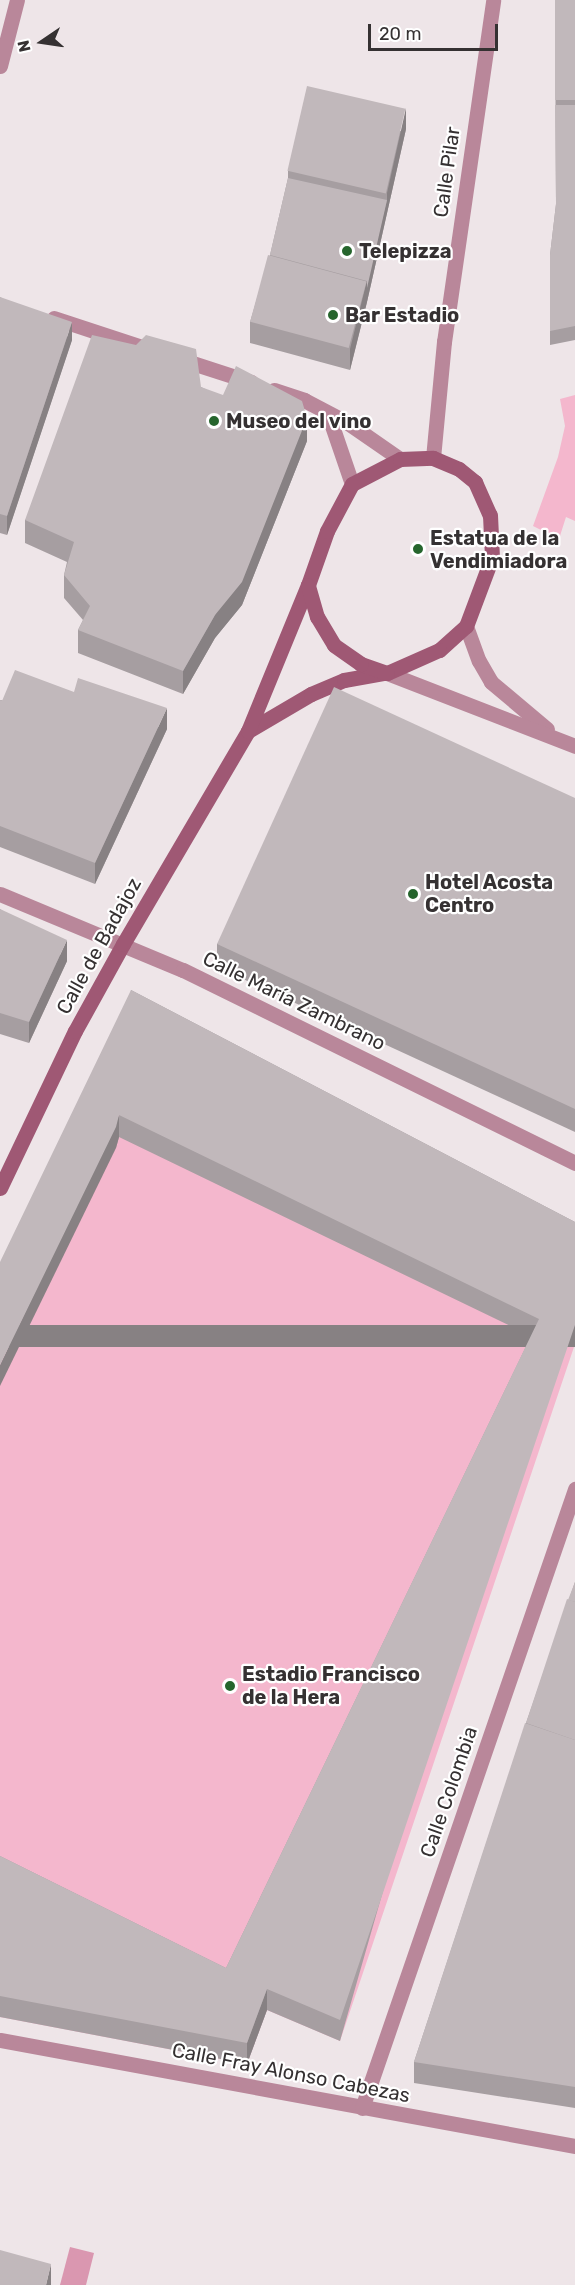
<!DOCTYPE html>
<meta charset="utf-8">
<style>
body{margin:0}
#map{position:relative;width:575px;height:2285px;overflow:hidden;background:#eee5e8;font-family:Rubik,sans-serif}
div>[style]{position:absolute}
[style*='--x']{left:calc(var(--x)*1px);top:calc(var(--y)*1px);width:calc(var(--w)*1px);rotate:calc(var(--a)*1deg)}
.green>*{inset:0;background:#f4b7cd}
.water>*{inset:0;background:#da97b0}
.street>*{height:15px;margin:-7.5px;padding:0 7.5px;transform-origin:7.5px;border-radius:7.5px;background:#b9879a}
.secondary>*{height:15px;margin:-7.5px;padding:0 7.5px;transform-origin:7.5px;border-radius:7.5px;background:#9f5874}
.wall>*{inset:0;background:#a69ea1}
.shaded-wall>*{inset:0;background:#878183;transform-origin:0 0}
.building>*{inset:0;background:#c1b8bb;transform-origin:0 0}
.dots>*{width:16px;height:16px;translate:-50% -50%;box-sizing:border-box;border:3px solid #fff;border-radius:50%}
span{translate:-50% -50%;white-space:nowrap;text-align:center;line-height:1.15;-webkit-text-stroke:4.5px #fff;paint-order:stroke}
.street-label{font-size:20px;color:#353132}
.poi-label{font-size:20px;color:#353132;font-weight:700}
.left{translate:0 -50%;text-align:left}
.north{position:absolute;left:12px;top:12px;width:60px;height:60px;-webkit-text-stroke:4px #fff;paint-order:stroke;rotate:257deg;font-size:16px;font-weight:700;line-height:24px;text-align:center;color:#353132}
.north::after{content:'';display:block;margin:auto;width:21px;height:27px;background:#353132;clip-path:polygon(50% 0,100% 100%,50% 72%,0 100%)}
.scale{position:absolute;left:368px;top:24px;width:130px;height:27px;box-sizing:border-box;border:3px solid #353132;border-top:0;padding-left:8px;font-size:18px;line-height:21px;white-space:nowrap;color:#353132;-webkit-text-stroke:4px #fff;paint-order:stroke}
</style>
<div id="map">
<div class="green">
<div style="clip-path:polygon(575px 395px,575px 521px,566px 517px,559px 539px,533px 526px,558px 457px,565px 426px,560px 399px)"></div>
<div style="clip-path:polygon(131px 1011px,575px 1344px,340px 2041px,267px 2010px,247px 2064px,0 2017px,0 1283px)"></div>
</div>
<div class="water">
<div style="clip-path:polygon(70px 2247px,94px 2253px,86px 2285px,60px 2285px)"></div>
</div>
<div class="street">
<div style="--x:0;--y:66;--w:68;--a:-75.6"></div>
<div style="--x:54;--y:318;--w:105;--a:18.3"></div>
<div style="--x:180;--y:359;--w:75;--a:17.9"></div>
<div style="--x:274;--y:390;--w:32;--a:18"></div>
<div style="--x:304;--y:400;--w:50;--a:27.6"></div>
<div style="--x:348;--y:423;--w:63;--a:34.7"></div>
<div style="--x:328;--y:414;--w:74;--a:71.1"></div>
<div style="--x:433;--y:458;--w:117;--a:-84.6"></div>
<div style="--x:444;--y:342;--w:345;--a:-81.8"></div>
<div style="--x:466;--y:626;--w:37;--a:70"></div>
<div style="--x:479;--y:661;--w:24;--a:60"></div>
<div style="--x:491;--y:682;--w:73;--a:40"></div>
<div style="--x:387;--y:673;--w:202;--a:21.2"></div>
<div style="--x:0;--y:894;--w:198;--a:22.6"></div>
<div style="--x:183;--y:970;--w:437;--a:26.2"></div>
<div style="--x:0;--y:2040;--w:585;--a:10.45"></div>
<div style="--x:362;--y:2108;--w:655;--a:-71.01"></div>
</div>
<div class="secondary">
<div style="--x:248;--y:731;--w:73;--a:-30.4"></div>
<div style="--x:311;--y:694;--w:36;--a:-23"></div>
<div style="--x:344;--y:680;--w:41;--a:-9.9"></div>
<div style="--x:0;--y:1188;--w:174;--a:-64.5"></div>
<div style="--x:75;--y:1031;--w:99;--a:-61.1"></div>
<div style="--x:123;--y:944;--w:247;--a:-59.6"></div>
<div style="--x:248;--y:731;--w:158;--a:-67.7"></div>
<div style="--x:308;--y:585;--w:57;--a:-70.6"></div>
<div style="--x:327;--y:531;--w:53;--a:-62"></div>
<div style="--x:352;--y:484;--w:54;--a:-27.5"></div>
<div style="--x:400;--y:459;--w:33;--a:-2"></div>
<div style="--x:433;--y:458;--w:28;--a:23"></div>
<div style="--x:459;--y:469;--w:21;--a:39"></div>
<div style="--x:475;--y:482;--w:36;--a:66"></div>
<div style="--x:490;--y:515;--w:42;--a:87.3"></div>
<div style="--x:492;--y:557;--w:74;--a:110.6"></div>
<div style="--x:466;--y:626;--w:36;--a:138"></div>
<div style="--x:439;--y:650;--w:57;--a:156.1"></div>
<div style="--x:387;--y:673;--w:28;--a:-161"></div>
<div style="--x:361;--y:664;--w:33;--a:-145"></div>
<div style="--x:334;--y:645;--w:33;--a:-121"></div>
<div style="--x:317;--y:617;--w:33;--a:-106"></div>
</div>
<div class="wall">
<div style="clip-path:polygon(555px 0,575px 0,575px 340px,550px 345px,550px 255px,556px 204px)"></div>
<div style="clip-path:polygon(406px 129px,367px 302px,350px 370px,250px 343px,250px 322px,270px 255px,288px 178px,288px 171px)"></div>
<div style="clip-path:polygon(0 297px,72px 340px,7px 535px,0 533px)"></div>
<div style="clip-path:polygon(201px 387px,307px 441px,242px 605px,215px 638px,183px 694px,78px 653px,78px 630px,83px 620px,64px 598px,64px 575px,67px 562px,25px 543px,25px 520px)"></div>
<div style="clip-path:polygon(0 700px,167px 729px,95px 884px,0 847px)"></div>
<div style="clip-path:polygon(575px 798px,575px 1132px,217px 967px,217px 944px)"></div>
<div style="clip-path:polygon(0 909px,67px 961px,29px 1043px,0 1034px)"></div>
<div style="clip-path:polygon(131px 990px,575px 1222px,340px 2041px,267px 2010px,247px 2064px,0 2017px,0 1856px,226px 1968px,531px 1336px,119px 1137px,116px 1148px)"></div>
<div style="clip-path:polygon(575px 1582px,575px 2108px,414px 2083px,414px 2062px,526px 1723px)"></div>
</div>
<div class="shaded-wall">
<div style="clip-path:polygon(406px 108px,406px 129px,367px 302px,350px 370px,350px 349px,387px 200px,387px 193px)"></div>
<div style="clip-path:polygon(72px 322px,72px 340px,7px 535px,7px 516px)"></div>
<div style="clip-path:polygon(307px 418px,307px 441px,242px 605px,215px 638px,183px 694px,183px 671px,215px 615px)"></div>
<div style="clip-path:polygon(167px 708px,167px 729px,95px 884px,95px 863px)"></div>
<div style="clip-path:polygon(67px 940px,67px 961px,29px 1043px,29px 1022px)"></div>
<div style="clip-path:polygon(119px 1115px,119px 1137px,116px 1148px,0 1386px,0 1365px)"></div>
<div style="left:575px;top:1325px;width:22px;height:734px;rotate:90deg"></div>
<div style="clip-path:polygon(267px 1989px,267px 2010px,247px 2064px,247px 2043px)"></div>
<div style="clip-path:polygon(51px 2264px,51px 2285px,46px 2285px)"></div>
</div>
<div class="building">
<div style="left:555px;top:0;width:20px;height:100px"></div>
<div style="left:307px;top:86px;width:101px;height:87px;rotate:13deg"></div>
<div style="clip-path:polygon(555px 105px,575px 105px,575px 326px,550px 331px,550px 255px,556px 204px)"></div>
<div style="clip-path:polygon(288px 178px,387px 200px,367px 288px,367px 281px,270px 255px)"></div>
<div style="left:268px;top:255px;width:102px;height:69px;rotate:15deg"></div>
<div style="clip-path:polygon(0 297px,72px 322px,7px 516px,0 514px)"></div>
<div style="clip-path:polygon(92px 335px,136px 345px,146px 335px,196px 349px,201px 387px,223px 395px,236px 366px,302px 401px,307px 418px,242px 582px,215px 615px,183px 671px,78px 630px,90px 606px,64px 575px,74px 542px,25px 520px)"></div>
<div style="clip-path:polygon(15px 670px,74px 692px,78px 678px,167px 708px,95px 863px,0 826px,0 700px,2px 701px)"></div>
<div style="clip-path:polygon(334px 687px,575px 798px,575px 1109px,217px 944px)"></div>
<div style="clip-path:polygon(0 909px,67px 940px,29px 1022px,0 1013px)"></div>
<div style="clip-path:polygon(131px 990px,575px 1222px,575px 1325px,340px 2020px,267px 1989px,247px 2043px,0 1996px,0 1856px,226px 1968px,539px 1319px,119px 1115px,116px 1127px,0 1365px,0 1262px)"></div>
<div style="clip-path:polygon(575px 1582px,575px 1602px,568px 1600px)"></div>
<div style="clip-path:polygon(567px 1599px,575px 1602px,575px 1740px,526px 1723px)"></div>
<div style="clip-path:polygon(525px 1723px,575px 1740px,575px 2087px,414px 2062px)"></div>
<div style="clip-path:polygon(0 2250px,51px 2264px,46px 2285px,0 2285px)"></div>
</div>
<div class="dots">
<div style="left:347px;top:251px;background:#26652d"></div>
<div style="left:333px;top:315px;background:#26652d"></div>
<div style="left:214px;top:421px;background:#26652d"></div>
<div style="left:418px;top:549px;background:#26652d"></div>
<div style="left:413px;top:894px;background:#26652d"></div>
<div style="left:230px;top:1686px;background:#26652d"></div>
</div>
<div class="street-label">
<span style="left:447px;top:172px;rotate:-82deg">Calle Pilar</span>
<span style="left:99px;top:946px;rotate:-61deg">Calle de Badajoz</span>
<span style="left:294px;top:1001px;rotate:26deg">Calle María Zambrano</span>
<span style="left:449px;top:1792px;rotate:-71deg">Calle Colombia</span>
<span style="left:291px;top:2073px;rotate:11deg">Calle Fray Alonso Cabezas</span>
</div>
<div class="poi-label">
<span class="left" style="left:359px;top:251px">Telepizza</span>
<span class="left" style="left:345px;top:315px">Bar Estadio</span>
<span class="left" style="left:226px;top:421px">Museo del vino</span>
<span class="left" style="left:430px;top:550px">Estatua de la<br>Vendimiadora</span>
<span class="left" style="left:425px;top:894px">Hotel Acosta<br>Centro</span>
<span class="left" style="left:242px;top:1686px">Estadio Francisco<br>de la Hera</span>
</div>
<div class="north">N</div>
<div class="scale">20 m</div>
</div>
